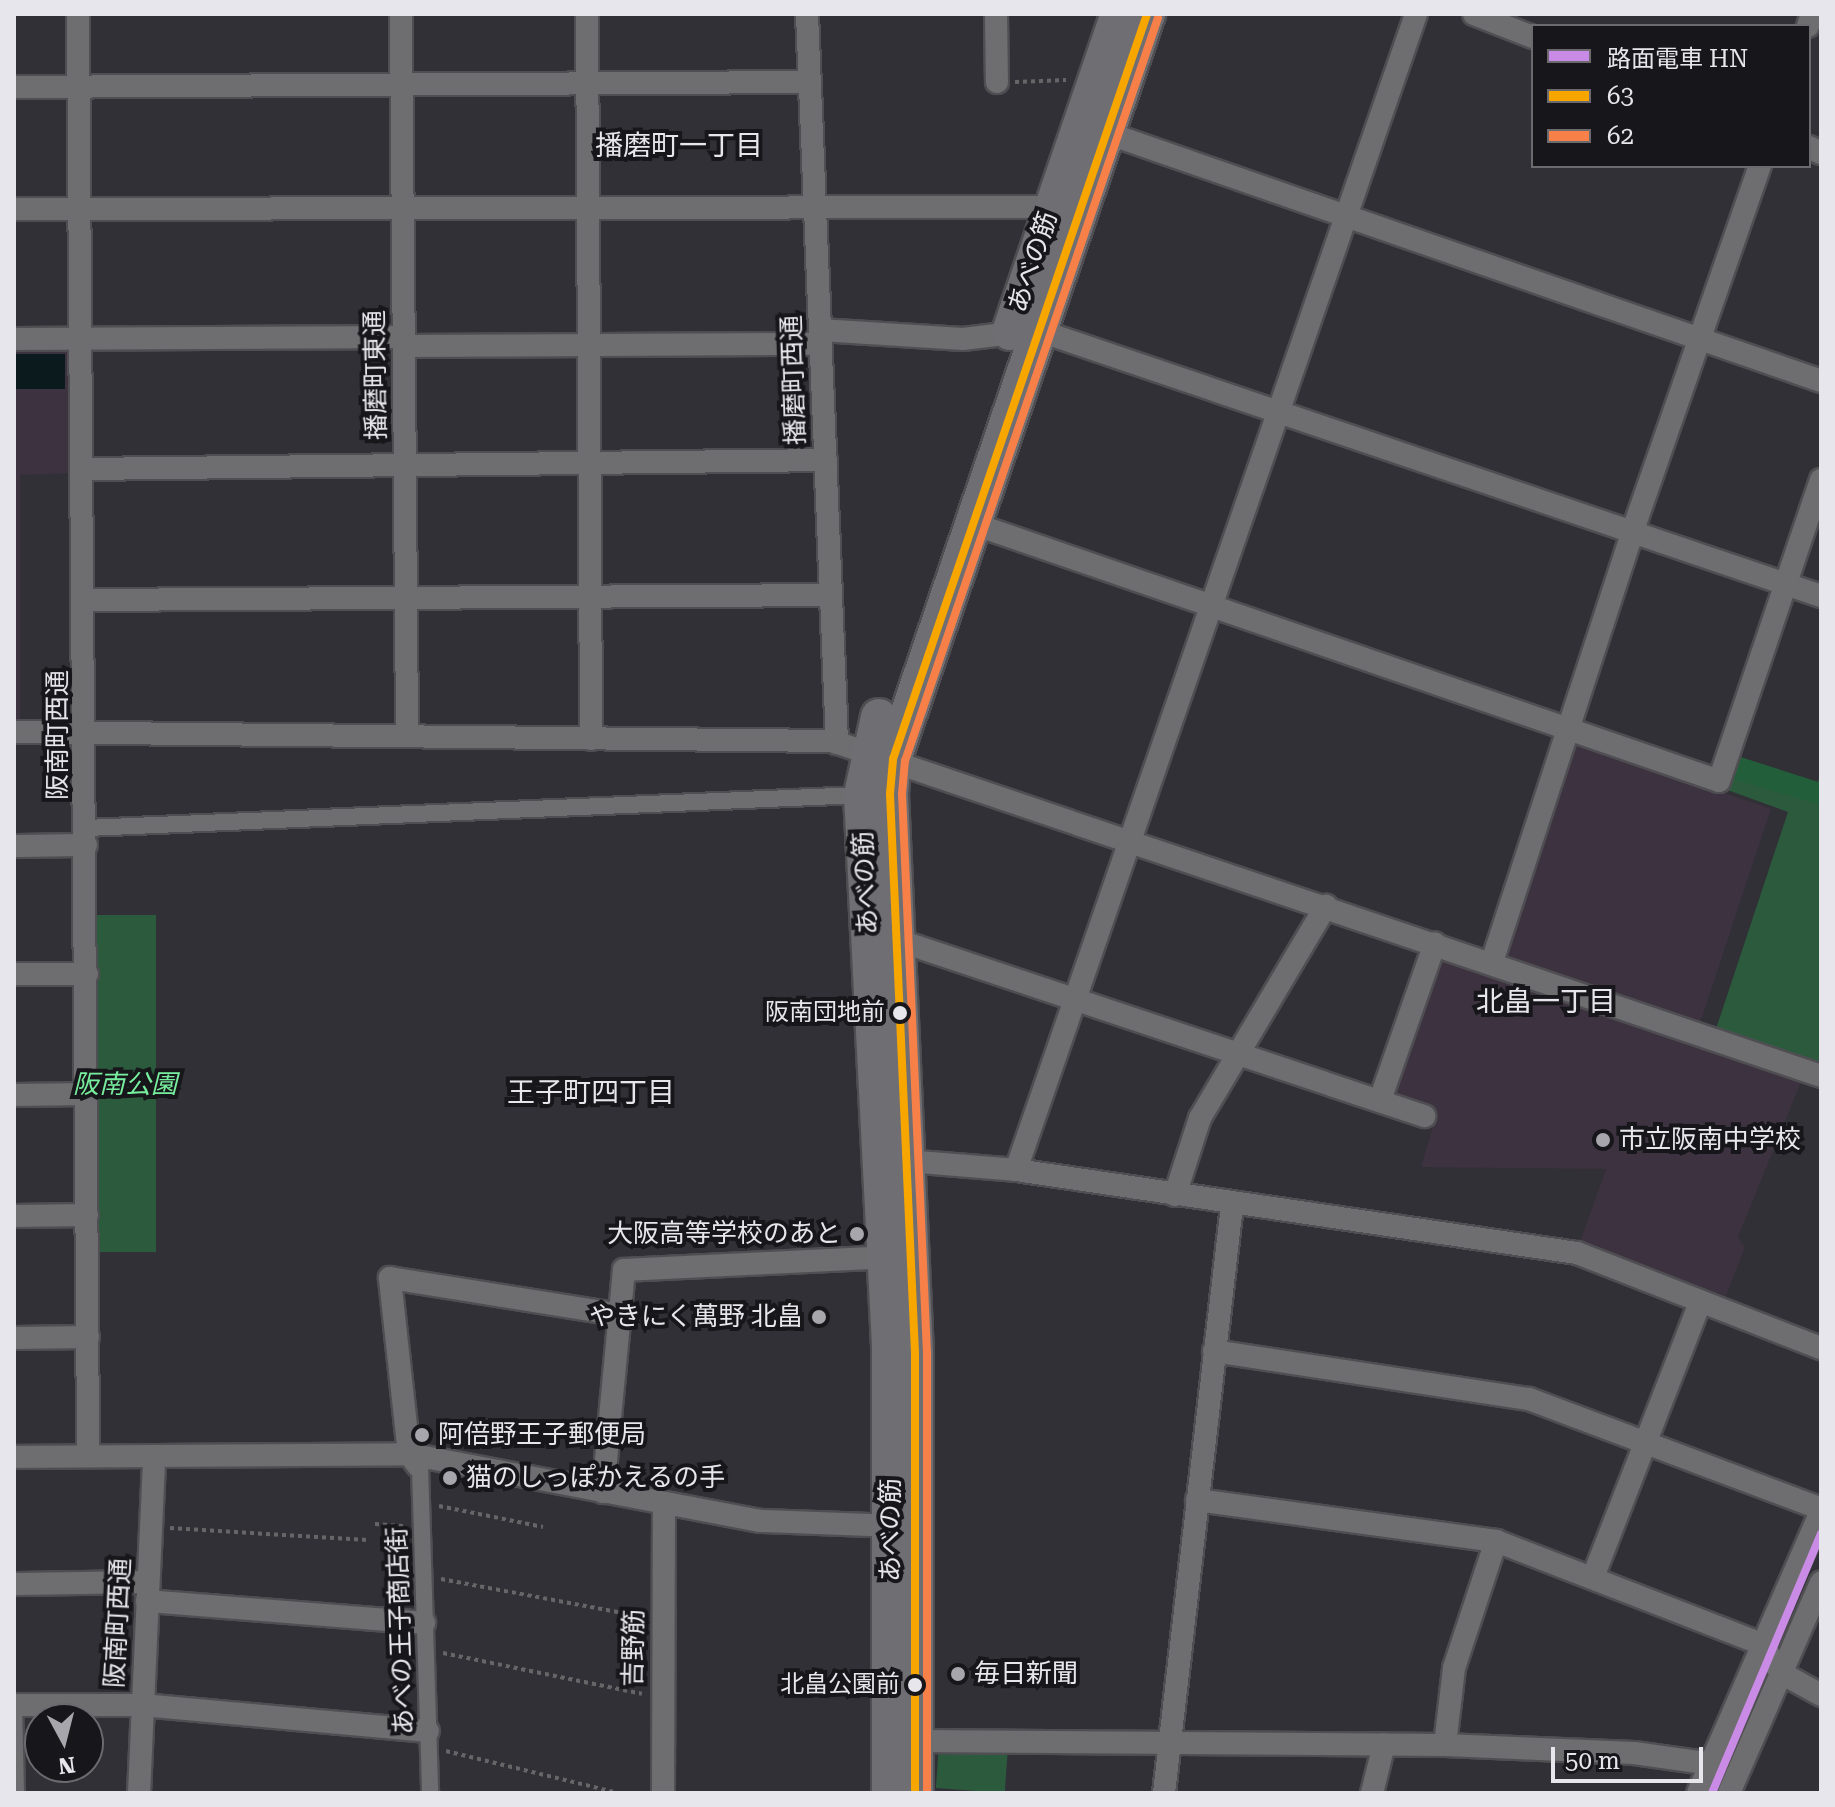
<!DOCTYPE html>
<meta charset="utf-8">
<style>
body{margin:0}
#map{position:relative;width:1835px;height:1807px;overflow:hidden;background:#313036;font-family:"Roboto Serif","Noto Sans JP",serif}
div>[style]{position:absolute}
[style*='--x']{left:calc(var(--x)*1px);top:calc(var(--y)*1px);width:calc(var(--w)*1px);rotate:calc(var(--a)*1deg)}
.education>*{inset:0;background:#3d323f}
.green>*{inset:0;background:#2b5b3c;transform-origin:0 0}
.forest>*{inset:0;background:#215e39}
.water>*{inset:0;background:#0a1a1d;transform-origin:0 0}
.path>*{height:4px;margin-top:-2px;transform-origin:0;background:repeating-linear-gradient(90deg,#666669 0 4px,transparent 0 8px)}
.roads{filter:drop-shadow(2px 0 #4f4e52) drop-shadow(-2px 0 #4f4e52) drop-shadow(0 2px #4f4e52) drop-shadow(0 -2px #4f4e52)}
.service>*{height:11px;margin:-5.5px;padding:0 5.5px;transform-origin:5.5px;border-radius:5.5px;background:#6e6e70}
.pedestrian>*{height:16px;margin:-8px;padding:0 8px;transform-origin:8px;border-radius:8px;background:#6e6e70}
.minor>*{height:22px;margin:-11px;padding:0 11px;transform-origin:11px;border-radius:11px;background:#6e6e70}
.primary>*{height:36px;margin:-18px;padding:0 18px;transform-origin:18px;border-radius:18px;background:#6f6e72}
.bus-1>*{height:8px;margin:-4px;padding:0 4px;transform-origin:4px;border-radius:4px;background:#f7a600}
.bus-2>*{height:8px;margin:-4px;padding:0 4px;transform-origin:4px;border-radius:4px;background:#f78048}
.tram-1>*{height:8px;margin:-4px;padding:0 4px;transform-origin:4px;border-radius:4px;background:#ca8be6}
.dots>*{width:22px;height:22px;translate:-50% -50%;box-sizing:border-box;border:4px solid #17171b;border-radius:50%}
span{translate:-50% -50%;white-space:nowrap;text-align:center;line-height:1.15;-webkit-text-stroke:8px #17171b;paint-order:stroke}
.bus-label{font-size:24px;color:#e6e6ec}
.right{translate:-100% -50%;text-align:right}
.street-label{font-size:26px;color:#e6e6ec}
.park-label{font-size:26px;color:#77ed9e;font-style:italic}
.poi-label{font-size:26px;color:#e6e6ec}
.left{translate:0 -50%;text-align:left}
.neighbourhood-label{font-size:28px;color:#e6e6ec}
.frame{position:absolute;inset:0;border:16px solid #e6e6ec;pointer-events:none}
.legend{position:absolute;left:1531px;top:24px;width:280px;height:144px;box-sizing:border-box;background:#17171b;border:2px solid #6a6a6f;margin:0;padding:10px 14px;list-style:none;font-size:24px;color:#e6e6ec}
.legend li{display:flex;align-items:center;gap:16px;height:40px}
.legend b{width:40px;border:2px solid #6a6a6f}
.north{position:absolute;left:24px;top:1703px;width:80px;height:80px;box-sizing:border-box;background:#17171b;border:2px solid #6a6a6f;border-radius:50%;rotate:173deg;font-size:22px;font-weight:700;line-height:32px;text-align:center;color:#e6e6ec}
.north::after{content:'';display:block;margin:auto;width:28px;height:36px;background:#a7a6ac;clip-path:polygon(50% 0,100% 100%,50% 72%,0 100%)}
.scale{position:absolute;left:1551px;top:1747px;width:152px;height:36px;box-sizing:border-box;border:4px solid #e6e6ec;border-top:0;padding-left:10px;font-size:24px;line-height:28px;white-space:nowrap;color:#e6e6ec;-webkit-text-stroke:6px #17171b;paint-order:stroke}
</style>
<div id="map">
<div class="education">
<div style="clip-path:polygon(68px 345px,76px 355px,76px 473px,20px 475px,20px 721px,14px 721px,14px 346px)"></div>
<div style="clip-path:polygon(1581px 743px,1771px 809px,1699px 1026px,1508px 958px,1504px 950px,1574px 748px)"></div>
<div style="clip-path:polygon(1440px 959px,1801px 1082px,1738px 1237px,1745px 1247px,1726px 1296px,1580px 1242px,1606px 1169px,1421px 1167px,1437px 1113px,1392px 1096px)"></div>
</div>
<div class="green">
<div style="clip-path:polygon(1734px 755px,1818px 782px,1821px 773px,1821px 1066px,1716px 1029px,1788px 812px,1722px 788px)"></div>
<div style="left:156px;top:915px;width:337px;height:63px;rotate:90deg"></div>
<div style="left:1008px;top:1746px;width:47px;height:69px;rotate:94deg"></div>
</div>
<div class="forest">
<div style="clip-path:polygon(1734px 755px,1818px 782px,1821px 773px,1821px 805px,1726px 777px)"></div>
</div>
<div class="water">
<div style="left:65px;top:354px;width:35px;height:51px;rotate:90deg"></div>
</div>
<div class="path">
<div style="--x:1015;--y:82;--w:51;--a:-2.2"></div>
<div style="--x:439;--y:1506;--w:106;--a:11.4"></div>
<div style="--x:375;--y:1524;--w:28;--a:4"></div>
<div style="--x:170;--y:1528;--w:198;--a:3.5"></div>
<div style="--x:441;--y:1579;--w:208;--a:10.6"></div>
<div style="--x:443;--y:1653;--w:203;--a:11.6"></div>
<div style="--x:446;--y:1751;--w:177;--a:13.7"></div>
</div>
<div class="roads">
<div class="service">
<div style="--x:16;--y:1705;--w:88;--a:88.7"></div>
</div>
<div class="pedestrian">
<div style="--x:86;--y:828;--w:777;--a:-2.44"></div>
<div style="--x:420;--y:1468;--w:325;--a:88.2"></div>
</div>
<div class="minor">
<div style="--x:78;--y:14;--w:1442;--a:89.6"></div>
<div style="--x:401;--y:14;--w:722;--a:89.52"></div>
<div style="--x:587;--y:14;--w:725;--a:89.68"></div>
<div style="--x:807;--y:14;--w:730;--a:87.64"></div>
<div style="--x:996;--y:14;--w:68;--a:89.2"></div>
<div style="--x:1474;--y:14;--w:63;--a:21.3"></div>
<div style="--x:1808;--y:26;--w:13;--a:-72"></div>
<div style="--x:14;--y:87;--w:796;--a:-0.36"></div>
<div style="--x:1107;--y:133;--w:756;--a:19.15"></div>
<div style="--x:1809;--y:147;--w:13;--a:27"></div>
<div style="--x:14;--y:209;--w:1038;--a:-0.11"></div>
<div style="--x:820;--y:330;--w:143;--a:3.6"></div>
<div style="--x:963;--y:339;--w:75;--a:-6.9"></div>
<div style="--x:1037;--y:330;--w:828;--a:18.74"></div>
<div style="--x:14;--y:339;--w:389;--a:-0.3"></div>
<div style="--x:404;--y:346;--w:417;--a:-0.3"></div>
<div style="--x:83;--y:469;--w:743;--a:-0.69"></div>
<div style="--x:971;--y:523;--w:791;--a:19.03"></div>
<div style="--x:1719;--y:781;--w:318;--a:-71.3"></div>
<div style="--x:85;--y:600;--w:746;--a:-0.38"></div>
<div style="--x:14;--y:732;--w:818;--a:0.63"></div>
<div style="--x:832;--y:741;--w:1044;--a:18.71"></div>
<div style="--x:14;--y:846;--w:72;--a:-0.8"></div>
<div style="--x:897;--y:940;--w:556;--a:18.47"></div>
<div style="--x:1492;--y:962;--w:454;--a:-71.9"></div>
<div style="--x:1633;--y:530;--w:386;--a:-70.8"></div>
<div style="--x:14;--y:974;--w:73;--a:0"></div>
<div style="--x:14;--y:1095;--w:73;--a:-0.8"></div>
<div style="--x:1380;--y:1100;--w:166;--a:-70.7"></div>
<div style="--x:895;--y:1160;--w:121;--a:4.7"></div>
<div style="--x:1016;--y:1170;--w:567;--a:8.42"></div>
<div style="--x:1577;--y:1253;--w:262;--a:21.3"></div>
<div style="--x:1016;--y:1170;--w:1223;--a:-70.91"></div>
<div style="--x:1175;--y:1195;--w:81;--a:-72"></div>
<div style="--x:1200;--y:1118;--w:247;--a:-59.3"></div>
<div style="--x:14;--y:1216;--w:73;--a:-0.8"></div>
<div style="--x:14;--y:1338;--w:74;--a:-0.8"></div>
<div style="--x:1214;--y:1351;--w:319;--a:8.7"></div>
<div style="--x:1529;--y:1399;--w:312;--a:20.6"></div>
<div style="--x:14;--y:1457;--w:395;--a:-0.4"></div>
<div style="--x:409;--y:1454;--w:358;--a:10.8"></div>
<div style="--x:761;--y:1521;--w:138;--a:2.1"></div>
<div style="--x:418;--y:1466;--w:15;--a:-127"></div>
<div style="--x:409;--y:1454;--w:177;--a:-96.2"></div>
<div style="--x:390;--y:1278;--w:235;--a:9.1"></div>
<div style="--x:603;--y:1492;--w:223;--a:-84.6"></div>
<div style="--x:624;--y:1270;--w:262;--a:-2.8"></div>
<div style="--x:1197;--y:1500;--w:302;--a:7.8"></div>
<div style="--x:1496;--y:1541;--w:285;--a:21.2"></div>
<div style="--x:1762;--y:1644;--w:35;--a:57"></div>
<div style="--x:1781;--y:1673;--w:46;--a:28.8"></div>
<div style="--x:1593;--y:1577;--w:295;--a:-68.7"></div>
<div style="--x:14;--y:1584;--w:134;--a:-0.9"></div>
<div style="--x:147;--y:1601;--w:278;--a:4.5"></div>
<div style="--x:14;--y:1705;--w:128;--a:0"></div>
<div style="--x:142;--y:1705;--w:287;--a:5.2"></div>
<div style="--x:915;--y:1741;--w:530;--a:0.43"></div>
<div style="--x:1445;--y:1745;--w:189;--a:2.4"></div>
<div style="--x:1634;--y:1753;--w:79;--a:8"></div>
<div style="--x:1445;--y:1745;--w:78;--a:-83.3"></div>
<div style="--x:1454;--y:1668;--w:134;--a:-71.7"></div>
<div style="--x:139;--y:1793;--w:336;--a:-87.4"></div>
<div style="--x:663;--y:1793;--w:290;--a:-89.8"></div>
<div style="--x:1164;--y:1793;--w:592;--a:-83.4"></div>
<div style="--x:1372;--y:1793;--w:50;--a:-76.2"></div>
<div style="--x:1698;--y:1793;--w:308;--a:-66.4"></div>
<div style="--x:1729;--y:1793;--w:230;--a:-66.4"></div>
</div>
<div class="primary">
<div style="--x:1010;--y:332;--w:336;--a:-71.1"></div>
<div style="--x:879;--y:717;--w:80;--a:102.3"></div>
<div style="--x:862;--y:795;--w:552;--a:87.09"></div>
<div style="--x:890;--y:1346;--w:447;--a:90"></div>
<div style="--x:915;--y:1793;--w:440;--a:-90"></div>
<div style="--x:915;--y:1353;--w:560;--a:-92.56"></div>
<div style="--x:890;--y:794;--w:35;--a:-85"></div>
<div style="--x:893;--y:759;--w:787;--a:-71.17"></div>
</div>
</div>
<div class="bus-1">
<div style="--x:915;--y:1793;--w:440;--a:-90"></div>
<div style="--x:915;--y:1353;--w:560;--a:-92.56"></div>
<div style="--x:890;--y:794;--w:35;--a:-85"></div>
<div style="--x:893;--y:759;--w:787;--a:-71.17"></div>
</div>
<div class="bus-2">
<div style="--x:927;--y:1793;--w:440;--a:-90"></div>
<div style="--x:927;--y:1353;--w:560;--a:-92.56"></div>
<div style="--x:902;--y:794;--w:33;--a:-85"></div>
<div style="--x:905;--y:761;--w:785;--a:-71.2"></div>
</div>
<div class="tram-1">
<div style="--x:1712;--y:1793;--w:281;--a:-67.2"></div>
</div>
<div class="dots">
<div style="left:900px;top:1013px;background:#e6e6ec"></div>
<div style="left:1603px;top:1140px;background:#a7a6ac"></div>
<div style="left:857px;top:1234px;background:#a7a6ac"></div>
<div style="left:819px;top:1317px;background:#a7a6ac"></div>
<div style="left:422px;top:1435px;background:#a7a6ac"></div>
<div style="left:450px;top:1478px;background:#a7a6ac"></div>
<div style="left:958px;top:1674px;background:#a7a6ac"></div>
<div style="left:915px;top:1685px;background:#e6e6ec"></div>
</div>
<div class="bus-label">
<span class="right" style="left:885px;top:1013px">阪南団地前</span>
<span class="right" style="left:900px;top:1685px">北畠公園前</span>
</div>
<div class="street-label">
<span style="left:1033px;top:262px;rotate:-72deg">あべの筋</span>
<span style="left:376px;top:375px;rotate:-91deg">播磨町東通</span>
<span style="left:794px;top:380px;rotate:-92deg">播磨町西通</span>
<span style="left:58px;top:735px;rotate:-90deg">阪南町西通</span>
<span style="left:866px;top:883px;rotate:-93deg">あべの筋</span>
<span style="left:891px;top:1530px;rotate:-90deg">あべの筋</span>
<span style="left:118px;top:1623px;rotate:-87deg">阪南町西通</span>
<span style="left:401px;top:1631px;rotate:-92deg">あべの王子商店街</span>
<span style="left:634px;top:1648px;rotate:-89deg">吉野筋</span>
</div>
<div class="park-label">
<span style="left:125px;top:1085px">阪南公園</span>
</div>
<div class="poi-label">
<span class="left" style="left:1619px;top:1140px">市立阪南中学校</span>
<span class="right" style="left:841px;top:1234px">大阪高等学校のあと</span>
<span class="right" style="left:803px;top:1317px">やきにく萬野 北畠</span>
<span class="left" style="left:438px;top:1435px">阿倍野王子郵便局</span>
<span class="left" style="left:466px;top:1478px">猫のしっぽかえるの手</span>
<span class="left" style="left:974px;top:1674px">毎日新聞</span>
</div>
<div class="neighbourhood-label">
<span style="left:679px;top:146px">播磨町一丁目</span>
<span style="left:1546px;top:1002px">北畠一丁目</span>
<span style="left:591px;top:1093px">王子町四丁目</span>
</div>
<div class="frame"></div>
<ul class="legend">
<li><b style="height:10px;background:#ca8be6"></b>路面電車 HN</li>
<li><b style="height:10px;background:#f7a600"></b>63</li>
<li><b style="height:10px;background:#f78048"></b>62</li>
</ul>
<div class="north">N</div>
<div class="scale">50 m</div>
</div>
